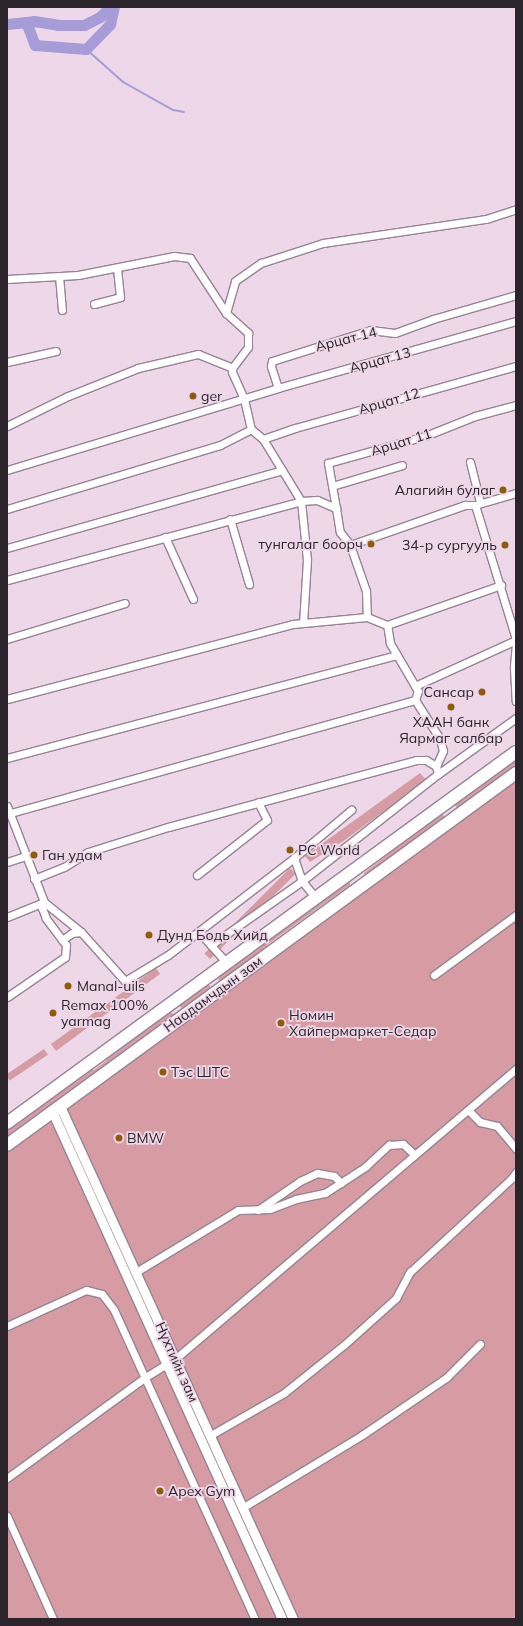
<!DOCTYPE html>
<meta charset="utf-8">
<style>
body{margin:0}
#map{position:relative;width:523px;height:1626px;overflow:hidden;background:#edd7e9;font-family:Mulish,sans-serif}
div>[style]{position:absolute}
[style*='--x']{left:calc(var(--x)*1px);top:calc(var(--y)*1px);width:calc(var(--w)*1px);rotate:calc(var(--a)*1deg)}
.green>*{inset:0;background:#d79ca3;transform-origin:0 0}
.stream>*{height:2px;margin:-1px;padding:0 1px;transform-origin:1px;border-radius:1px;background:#a59cd8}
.river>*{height:11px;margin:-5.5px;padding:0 5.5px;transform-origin:5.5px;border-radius:5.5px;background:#a59cd8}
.roads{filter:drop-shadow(1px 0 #968393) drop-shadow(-1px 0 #968393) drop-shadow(0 1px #968393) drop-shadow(0 -1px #968393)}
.street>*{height:7px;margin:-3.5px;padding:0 3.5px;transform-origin:3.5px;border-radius:3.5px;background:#fff}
.secondary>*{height:9px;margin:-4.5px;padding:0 4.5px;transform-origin:4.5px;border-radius:4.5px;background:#fff}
.highway>*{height:12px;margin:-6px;padding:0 6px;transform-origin:6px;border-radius:6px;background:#fff}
.dots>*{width:11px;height:11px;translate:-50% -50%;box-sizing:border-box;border:2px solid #edd7e9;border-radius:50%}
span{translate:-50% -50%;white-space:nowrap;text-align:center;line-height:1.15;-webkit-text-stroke:3.5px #edd7e9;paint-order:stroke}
.street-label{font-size:14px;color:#2c242b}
.poi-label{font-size:14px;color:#2c242b}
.left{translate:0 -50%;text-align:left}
.right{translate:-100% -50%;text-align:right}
.frame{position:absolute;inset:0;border:8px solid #2c242b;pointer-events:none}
</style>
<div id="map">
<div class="green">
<div style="clip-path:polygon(516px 758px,516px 767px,458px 809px,454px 804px)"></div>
<div style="clip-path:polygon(420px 773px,426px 780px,345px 840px,310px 862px,305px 856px)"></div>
<div style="clip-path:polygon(516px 774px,516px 1619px,7px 1619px,7px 1129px,90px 1069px,94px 1070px,106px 1061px,108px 1056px,169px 1012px,174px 1014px,182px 1008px,178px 1005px,208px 983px,211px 988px,219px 982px,218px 976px,350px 880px,350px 885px,271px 942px,251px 960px)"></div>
<div style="clip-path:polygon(442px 813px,445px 818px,365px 877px,364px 873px)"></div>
<div style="left:290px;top:868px;width:8px;height:121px;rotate:45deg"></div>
<div style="clip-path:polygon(156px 968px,160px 974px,56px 1051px,51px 1044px)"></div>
<div style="left:44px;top:1049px;width:7px;height:46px;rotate:56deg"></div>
</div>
<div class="stream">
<div style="--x:86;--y:49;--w:50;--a:41.7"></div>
<div style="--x:123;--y:82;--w:57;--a:29.2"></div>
<div style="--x:173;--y:110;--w:11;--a:10"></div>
</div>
<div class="river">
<div style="--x:26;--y:22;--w:25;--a:69"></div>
<div style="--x:35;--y:45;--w:51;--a:4.5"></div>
<div style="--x:86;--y:49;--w:35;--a:-46"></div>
<div style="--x:110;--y:24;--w:17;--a:-77"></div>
<div style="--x:7;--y:24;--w:27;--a:-6"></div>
<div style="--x:34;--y:21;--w:24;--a:9"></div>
<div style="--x:58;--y:25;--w:26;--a:0"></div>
<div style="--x:84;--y:25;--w:18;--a:-27"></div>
<div style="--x:100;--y:17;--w:14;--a:-45"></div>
</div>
<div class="roads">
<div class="street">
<div style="--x:59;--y:276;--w:34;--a:85"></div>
<div style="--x:7;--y:279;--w:71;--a:-3.2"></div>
<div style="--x:78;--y:275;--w:98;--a:-11.2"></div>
<div style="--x:174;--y:256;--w:16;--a:7"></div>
<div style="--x:190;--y:258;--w:66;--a:56.8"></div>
<div style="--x:226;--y:313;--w:30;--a:42"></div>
<div style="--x:248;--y:333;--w:14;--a:90"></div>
<div style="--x:248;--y:347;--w:26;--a:127"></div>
<div style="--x:232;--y:368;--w:4;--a:90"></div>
<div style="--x:232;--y:372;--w:30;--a:66"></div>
<div style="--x:244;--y:399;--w:31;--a:77"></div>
<div style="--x:251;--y:429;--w:16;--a:40"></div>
<div style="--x:263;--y:439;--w:73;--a:58.5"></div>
<div style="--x:301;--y:501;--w:16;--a:-4"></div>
<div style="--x:317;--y:500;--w:21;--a:23"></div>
<div style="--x:336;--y:508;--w:24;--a:81"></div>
<div style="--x:340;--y:532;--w:16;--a:52"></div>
<div style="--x:350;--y:545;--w:122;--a:-19.2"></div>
<div style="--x:465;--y:505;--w:10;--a:0"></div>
<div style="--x:475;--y:505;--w:43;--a:-16.3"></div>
<div style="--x:94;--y:304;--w:27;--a:-15"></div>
<div style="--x:120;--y:297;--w:29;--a:-96"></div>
<div style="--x:226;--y:313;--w:33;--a:-74"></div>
<div style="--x:235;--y:281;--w:32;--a:-35"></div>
<div style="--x:261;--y:263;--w:65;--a:-17.9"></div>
<div style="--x:323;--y:243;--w:165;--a:-8.4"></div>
<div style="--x:486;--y:219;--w:32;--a:-18"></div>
<div style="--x:7;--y:362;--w:50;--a:-12.7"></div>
<div style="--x:278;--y:388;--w:23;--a:-108"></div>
<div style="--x:271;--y:366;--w:5;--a:-79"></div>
<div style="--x:272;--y:361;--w:104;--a:-17.4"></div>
<div style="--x:371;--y:330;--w:24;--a:7"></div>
<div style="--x:395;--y:333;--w:40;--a:-20.2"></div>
<div style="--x:433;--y:319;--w:86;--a:-16.1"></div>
<div style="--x:7;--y:426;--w:68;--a:-26.2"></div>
<div style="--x:68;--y:396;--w:75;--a:-21.8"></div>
<div style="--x:138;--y:368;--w:62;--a:-13.1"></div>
<div style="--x:198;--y:354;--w:37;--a:22"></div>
<div style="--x:263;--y:439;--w:34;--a:-19"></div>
<div style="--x:295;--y:428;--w:230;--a:-15.7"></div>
<div style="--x:470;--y:462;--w:41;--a:76"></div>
<div style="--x:7;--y:470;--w:283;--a:-16.8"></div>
<div style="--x:278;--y:388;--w:247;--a:-15.7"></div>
<div style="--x:332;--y:486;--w:73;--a:-16.7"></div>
<div style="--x:475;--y:505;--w:140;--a:73"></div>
<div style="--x:336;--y:508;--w:46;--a:-100.1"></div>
<div style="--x:328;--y:463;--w:101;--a:-15.6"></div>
<div style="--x:425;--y:436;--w:54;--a:-21.8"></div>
<div style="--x:475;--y:416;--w:42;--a:-15"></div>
<div style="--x:7;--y:509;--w:222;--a:-16.7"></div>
<div style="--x:220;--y:445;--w:35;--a:-27"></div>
<div style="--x:230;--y:519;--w:68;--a:73.7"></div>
<div style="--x:165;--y:537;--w:68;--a:65.7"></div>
<div style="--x:350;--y:545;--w:49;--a:70.8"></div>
<div style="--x:366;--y:591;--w:26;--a:88"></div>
<div style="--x:7;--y:548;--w:286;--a:-15.8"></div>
<div style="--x:7;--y:580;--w:304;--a:-15"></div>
<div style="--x:301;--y:501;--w:59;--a:84.2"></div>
<div style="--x:307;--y:560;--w:63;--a:93.6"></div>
<div style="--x:7;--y:639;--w:123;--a:-17"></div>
<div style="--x:516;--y:643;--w:25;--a:95"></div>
<div style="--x:514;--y:668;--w:33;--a:87"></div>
<div style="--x:415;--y:686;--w:111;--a:-24.5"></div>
<div style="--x:7;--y:699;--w:296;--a:-14.7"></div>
<div style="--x:293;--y:624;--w:74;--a:-5.4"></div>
<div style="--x:367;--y:617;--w:22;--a:22"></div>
<div style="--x:387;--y:625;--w:121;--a:-19.3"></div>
<div style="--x:415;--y:700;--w:46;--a:57.3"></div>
<div style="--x:440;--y:739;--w:12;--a:76"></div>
<div style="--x:443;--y:751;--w:17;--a:115"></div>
<div style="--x:7;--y:758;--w:403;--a:-14.8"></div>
<div style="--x:7;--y:806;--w:103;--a:68.9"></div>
<div style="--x:44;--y:902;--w:48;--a:39"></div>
<div style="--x:81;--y:932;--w:66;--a:48.1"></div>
<div style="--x:125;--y:981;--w:50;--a:-31.2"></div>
<div style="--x:168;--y:955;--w:159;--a:-37.6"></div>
<div style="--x:294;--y:858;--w:75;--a:-40.1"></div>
<div style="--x:7;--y:814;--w:424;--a:-15.6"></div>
<div style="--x:415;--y:700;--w:9;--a:-72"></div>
<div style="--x:418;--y:691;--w:56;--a:-120.3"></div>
<div style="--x:390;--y:643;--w:18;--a:-99"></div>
<div style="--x:294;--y:858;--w:24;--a:71"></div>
<div style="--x:302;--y:881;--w:22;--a:51"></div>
<div style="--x:7;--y:862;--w:20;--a:-18"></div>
<div style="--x:197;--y:875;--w:89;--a:-38.2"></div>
<div style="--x:267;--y:820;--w:20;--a:-117"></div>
<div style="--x:34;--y:879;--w:32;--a:-22"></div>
<div style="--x:64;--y:867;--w:28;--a:-32"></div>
<div style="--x:88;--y:852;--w:84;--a:-17.4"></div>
<div style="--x:168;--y:827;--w:257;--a:-15.1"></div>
<div style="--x:416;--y:760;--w:10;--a:0"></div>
<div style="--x:426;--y:760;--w:12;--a:31"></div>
<div style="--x:436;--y:766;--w:8;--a:76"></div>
<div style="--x:7;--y:917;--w:40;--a:-22"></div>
<div style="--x:199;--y:932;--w:40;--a:48"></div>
<div style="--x:62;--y:940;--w:12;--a:-35"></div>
<div style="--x:72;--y:933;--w:9;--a:-6"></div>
<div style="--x:211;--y:945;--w:111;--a:-35.1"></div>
<div style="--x:302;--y:881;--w:173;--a:-38.2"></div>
<div style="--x:438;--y:774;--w:96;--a:-35.7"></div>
<div style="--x:434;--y:975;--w:102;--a:-36.2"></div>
<div style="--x:7;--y:997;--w:70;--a:-34.6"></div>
<div style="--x:65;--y:957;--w:12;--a:-85"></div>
<div style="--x:66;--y:945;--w:34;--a:-127"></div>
<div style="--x:46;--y:918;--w:11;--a:-112"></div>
<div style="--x:42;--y:908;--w:6;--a:-72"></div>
<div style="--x:468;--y:1110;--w:17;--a:45"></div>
<div style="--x:480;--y:1122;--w:17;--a:13"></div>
<div style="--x:497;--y:1126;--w:30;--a:50"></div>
<div style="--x:258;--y:1210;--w:51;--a:-34.6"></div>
<div style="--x:300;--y:1181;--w:19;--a:-25"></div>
<div style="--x:317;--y:1173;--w:17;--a:10"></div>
<div style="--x:334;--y:1176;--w:10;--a:45"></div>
<div style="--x:136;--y:1272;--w:119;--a:-31.3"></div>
<div style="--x:238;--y:1210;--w:32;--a:-2"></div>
<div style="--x:270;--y:1209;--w:28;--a:-21"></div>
<div style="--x:296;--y:1199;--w:30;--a:-12"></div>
<div style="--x:325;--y:1193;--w:48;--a:-33"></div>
<div style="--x:365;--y:1167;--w:33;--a:-43"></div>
<div style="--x:389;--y:1145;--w:14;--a:-4"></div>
<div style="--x:403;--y:1144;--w:16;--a:43"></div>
<div style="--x:7;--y:1326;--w:87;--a:-24.5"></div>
<div style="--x:86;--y:1290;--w:16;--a:14"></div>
<div style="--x:102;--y:1294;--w:20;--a:53"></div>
<div style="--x:114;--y:1310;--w:340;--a:65.5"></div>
<div style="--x:209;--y:1436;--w:86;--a:-29.8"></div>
<div style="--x:284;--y:1393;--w:78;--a:-38.8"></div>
<div style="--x:345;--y:1344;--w:69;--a:-42"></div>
<div style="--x:396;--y:1298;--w:30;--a:-62"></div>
<div style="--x:410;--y:1272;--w:139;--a:-42.7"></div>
<div style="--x:512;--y:1178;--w:7;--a:-56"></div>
<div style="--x:7;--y:1478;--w:170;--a:-36.1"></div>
<div style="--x:144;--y:1378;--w:36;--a:-32"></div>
<div style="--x:175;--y:1359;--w:448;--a:-40.4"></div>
<div style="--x:242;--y:1508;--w:140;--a:-31.3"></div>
<div style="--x:362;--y:1435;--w:102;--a:-34.2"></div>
<div style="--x:446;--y:1378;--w:48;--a:-45"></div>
<div style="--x:7;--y:1516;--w:113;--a:65.9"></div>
</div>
<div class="secondary">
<div style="--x:60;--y:1106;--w:563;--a:65.57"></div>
<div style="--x:52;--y:1111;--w:558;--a:65.64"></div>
</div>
<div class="highway">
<div style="--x:7;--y:1123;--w:630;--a:-36.09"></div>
<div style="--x:7;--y:1145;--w:630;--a:-36.16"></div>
</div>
</div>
<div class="dots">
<div style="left:193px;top:396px;background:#8f5c0b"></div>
<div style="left:503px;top:490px;background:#8f5c0b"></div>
<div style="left:371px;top:544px;background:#8f5c0b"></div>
<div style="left:505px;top:545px;background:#8f5c0b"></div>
<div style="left:482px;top:692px;background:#8f5c0b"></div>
<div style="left:451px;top:707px;background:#8f5c0b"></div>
<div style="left:290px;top:850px;background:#8f5c0b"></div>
<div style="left:34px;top:855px;background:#8f5c0b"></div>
<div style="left:149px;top:935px;background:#8f5c0b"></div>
<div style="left:68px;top:986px;background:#8f5c0b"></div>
<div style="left:53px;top:1013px;background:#8f5c0b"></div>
<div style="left:281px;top:1023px;background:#8f5c0b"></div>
<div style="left:163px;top:1072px;background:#8f5c0b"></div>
<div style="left:119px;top:1138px;background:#8f5c0b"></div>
<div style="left:160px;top:1491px;background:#8f5c0b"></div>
</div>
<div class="street-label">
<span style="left:346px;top:339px;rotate:-14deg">Арцат 14</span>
<span style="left:380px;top:360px;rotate:-15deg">Арцат 13</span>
<span style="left:389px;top:401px;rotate:-16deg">Арцат 12</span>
<span style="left:401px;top:442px;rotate:-17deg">Арцат 11</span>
<span style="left:213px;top:994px;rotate:-36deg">Наадамчдын зам</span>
<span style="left:177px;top:1362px;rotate:66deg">Нүхтийн зам</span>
</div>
<div class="poi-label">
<span class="left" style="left:201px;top:396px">ger</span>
<span class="right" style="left:495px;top:490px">Алагийн булаг</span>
<span class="right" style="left:363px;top:544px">тунгалаг боорч</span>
<span class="right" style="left:497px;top:545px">34-р сургууль</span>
<span class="right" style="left:474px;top:692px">Сансар</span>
<span style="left:451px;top:730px">ХААН банк<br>Яармаг салбар</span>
<span class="left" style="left:298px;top:850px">PC World</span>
<span class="left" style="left:42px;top:855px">Ган удам</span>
<span class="left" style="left:157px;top:935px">Дунд Бодь Хийд</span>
<span class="left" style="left:77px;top:986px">Manal-uils</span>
<span class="left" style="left:61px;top:1013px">Remax 100%<br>yarmag</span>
<span class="left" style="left:289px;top:1023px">Номин<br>Хайпермаркет-Седар</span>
<span class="left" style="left:171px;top:1072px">Тэс ШТС</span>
<span class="left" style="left:127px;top:1138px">BMW</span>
<span class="left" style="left:168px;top:1491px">Apex Gym</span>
</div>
<div class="frame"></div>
</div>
